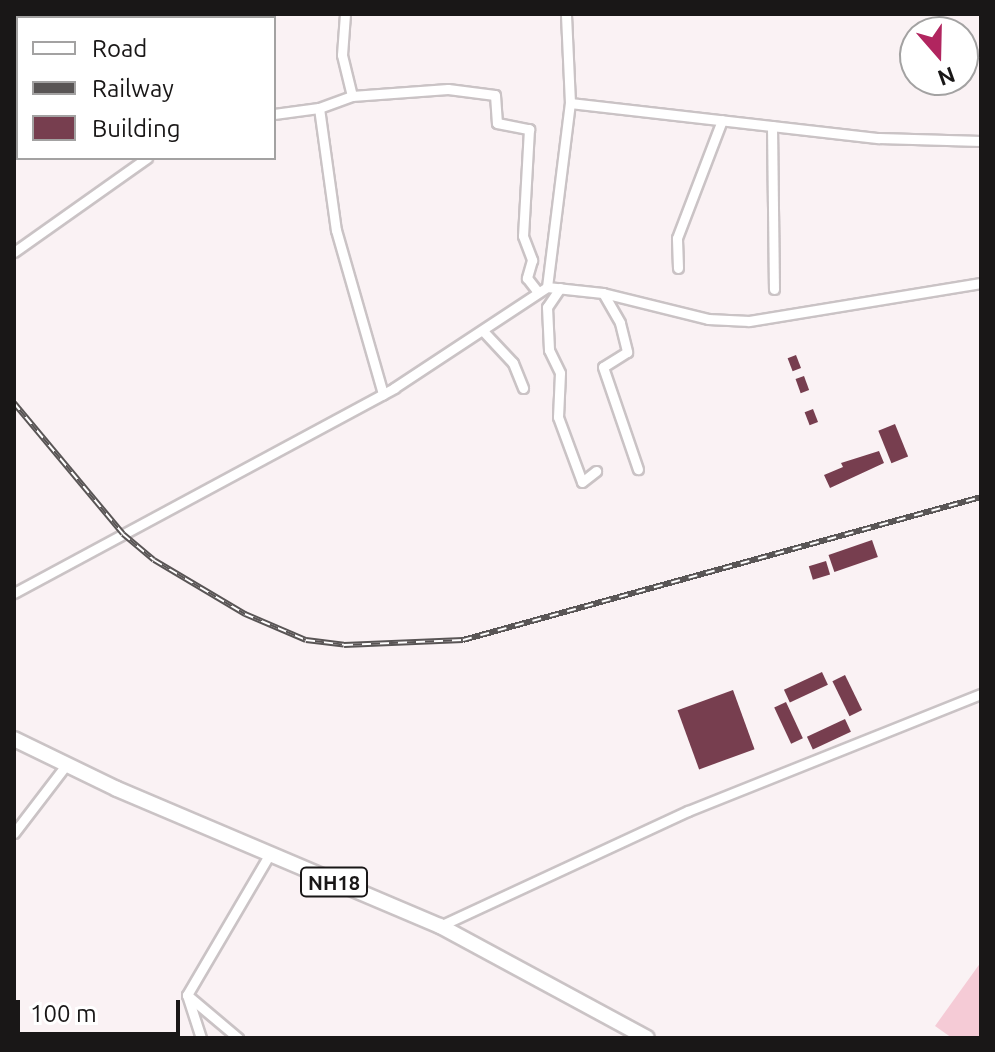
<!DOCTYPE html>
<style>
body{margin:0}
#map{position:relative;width:995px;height:1052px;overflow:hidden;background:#faf2f4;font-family:Ubuntu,sans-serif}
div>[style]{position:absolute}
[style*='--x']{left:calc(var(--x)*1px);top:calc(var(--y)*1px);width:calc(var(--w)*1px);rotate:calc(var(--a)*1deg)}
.green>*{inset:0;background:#f5cbd6}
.building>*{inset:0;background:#773e4f;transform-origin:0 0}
.roads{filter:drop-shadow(2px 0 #cac3c5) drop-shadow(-2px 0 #cac3c5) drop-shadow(0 2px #cac3c5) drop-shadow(0 -2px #cac3c5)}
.minor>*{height:9px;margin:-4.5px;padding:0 4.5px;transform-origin:4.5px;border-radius:4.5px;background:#fff}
.trunk>*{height:14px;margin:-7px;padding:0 7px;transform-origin:7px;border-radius:7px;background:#fff}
.rail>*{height:6px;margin-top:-3px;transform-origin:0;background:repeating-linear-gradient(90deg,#fff 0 9px,#595555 0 18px);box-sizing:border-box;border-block:2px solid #595555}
span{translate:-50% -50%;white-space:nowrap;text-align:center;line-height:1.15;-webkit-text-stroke:8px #fff;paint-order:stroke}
.shield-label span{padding:2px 6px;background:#fff;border:2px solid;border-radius:6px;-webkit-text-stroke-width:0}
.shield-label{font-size:20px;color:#191717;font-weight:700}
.frame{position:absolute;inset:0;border:16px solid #191717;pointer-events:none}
.legend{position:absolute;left:16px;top:16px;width:260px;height:144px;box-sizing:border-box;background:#fff;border:2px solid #a3a2a2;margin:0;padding:10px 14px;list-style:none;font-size:24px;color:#191717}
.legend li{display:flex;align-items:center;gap:16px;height:40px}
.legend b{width:40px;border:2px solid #a3a2a2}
.north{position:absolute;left:899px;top:16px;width:80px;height:80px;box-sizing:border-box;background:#fff;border:2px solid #a3a2a2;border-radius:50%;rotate:160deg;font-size:22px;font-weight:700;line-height:32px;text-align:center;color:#191717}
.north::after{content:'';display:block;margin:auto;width:28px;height:36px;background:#b1255f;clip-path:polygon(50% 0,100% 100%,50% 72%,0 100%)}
.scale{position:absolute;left:16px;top:1000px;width:164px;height:36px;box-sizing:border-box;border:4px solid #191717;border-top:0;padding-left:10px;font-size:24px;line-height:28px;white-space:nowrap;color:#191717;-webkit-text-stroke:6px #fff;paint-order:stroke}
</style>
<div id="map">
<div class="green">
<div style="clip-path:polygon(981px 962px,981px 1038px,952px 1038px,935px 1026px)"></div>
</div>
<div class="building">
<div style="left:796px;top:355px;width:14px;height:9px;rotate:69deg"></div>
<div style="left:804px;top:376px;width:15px;height:9px;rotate:70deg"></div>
<div style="left:813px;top:409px;width:14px;height:9px;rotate:69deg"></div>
<div style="left:895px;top:424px;width:35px;height:18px;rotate:68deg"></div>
<div style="clip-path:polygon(879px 451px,884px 463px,830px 488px,824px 475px,843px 467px,841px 463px)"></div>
<div style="left:872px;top:540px;width:18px;height:46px;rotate:71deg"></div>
<div style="left:826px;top:561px;width:14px;height:18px;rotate:73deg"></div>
<div style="left:822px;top:672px;width:14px;height:42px;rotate:65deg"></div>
<div style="left:845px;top:675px;width:39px;height:14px;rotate:64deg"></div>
<div style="left:733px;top:690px;width:63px;height:59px;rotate:70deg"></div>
<div style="left:786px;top:702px;width:40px;height:13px;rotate:65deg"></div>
<div style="left:845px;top:719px;width:14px;height:42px;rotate:65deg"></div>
</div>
<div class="roads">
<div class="minor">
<div style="--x:89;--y:14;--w:4;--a:63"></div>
<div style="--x:345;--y:14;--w:41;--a:94.2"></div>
<div style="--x:342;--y:55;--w:42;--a:76.3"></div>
<div style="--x:570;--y:103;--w:311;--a:6.5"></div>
<div style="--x:879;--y:138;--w:102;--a:1.7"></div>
<div style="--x:319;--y:108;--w:123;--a:82.1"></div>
<div style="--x:336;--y:230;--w:171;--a:74"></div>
<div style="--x:274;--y:114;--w:45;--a:-7.6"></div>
<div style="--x:319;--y:108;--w:35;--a:-20"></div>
<div style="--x:352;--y:96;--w:96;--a:-4.2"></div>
<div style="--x:448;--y:89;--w:47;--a:7.3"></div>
<div style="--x:495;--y:95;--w:28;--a:86"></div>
<div style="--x:497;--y:123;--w:33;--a:11"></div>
<div style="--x:529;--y:129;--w:107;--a:93.2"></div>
<div style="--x:523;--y:236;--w:26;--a:69"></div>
<div style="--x:532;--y:260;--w:19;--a:106"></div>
<div style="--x:527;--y:278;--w:18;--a:52"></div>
<div style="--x:772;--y:126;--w:163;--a:89.3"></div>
<div style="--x:14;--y:252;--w:163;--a:-35.3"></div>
<div style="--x:678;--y:268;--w:30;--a:-92"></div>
<div style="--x:677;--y:238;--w:126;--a:-69.1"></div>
<div style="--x:547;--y:287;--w:185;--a:-82.9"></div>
<div style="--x:570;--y:103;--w:89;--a:-92.6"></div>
<div style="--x:560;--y:288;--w:23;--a:124"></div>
<div style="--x:547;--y:307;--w:43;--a:87.3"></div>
<div style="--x:549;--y:350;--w:25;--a:64"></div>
<div style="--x:560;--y:373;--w:44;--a:92.6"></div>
<div style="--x:558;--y:417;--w:69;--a:69.7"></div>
<div style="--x:582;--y:482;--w:18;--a:-38"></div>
<div style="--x:603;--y:293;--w:34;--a:60"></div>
<div style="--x:620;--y:323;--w:30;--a:76"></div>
<div style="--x:627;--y:352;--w:28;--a:148"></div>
<div style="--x:603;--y:367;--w:108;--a:71.1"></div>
<div style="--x:484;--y:332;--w:42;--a:46.9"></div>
<div style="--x:513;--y:363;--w:27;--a:68"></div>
<div style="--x:14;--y:593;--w:432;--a:-28.3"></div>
<div style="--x:394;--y:388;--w:183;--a:-33.4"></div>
<div style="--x:547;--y:287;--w:56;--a:6.1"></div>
<div style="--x:603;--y:293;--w:108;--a:13.9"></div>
<div style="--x:708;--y:319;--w:41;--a:2.8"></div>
<div style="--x:749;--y:321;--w:235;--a:-9.3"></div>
<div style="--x:14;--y:833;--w:86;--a:-52.6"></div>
<div style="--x:440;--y:926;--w:273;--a:-24.9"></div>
<div style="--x:688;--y:811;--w:315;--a:-21.8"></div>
<div style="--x:187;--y:995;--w:67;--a:40.1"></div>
<div style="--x:201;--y:1038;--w:45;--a:-108"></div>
<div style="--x:187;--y:995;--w:162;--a:-59.6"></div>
</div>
<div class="trunk">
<div style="--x:14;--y:739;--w:114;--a:25.9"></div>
<div style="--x:117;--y:789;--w:351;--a:23"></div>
<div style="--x:440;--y:926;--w:235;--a:28.4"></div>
</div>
</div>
<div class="rail">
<div style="--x:14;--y:403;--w:170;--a:50.2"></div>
<div style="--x:123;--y:534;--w:40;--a:40"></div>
<div style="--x:154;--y:560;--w:106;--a:30.7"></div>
<div style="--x:245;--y:614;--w:66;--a:23.1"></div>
<div style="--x:306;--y:640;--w:38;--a:7"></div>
<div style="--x:344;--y:645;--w:119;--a:-2.4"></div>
<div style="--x:463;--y:640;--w:537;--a:-15.43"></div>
</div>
<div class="shield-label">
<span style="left:334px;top:882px">NH18</span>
</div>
<div class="frame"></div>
<ul class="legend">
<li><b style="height:10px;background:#fff"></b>Road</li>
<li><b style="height:10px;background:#595555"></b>Railway</li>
<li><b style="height:22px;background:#773e4f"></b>Building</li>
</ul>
<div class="north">N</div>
<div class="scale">100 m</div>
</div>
